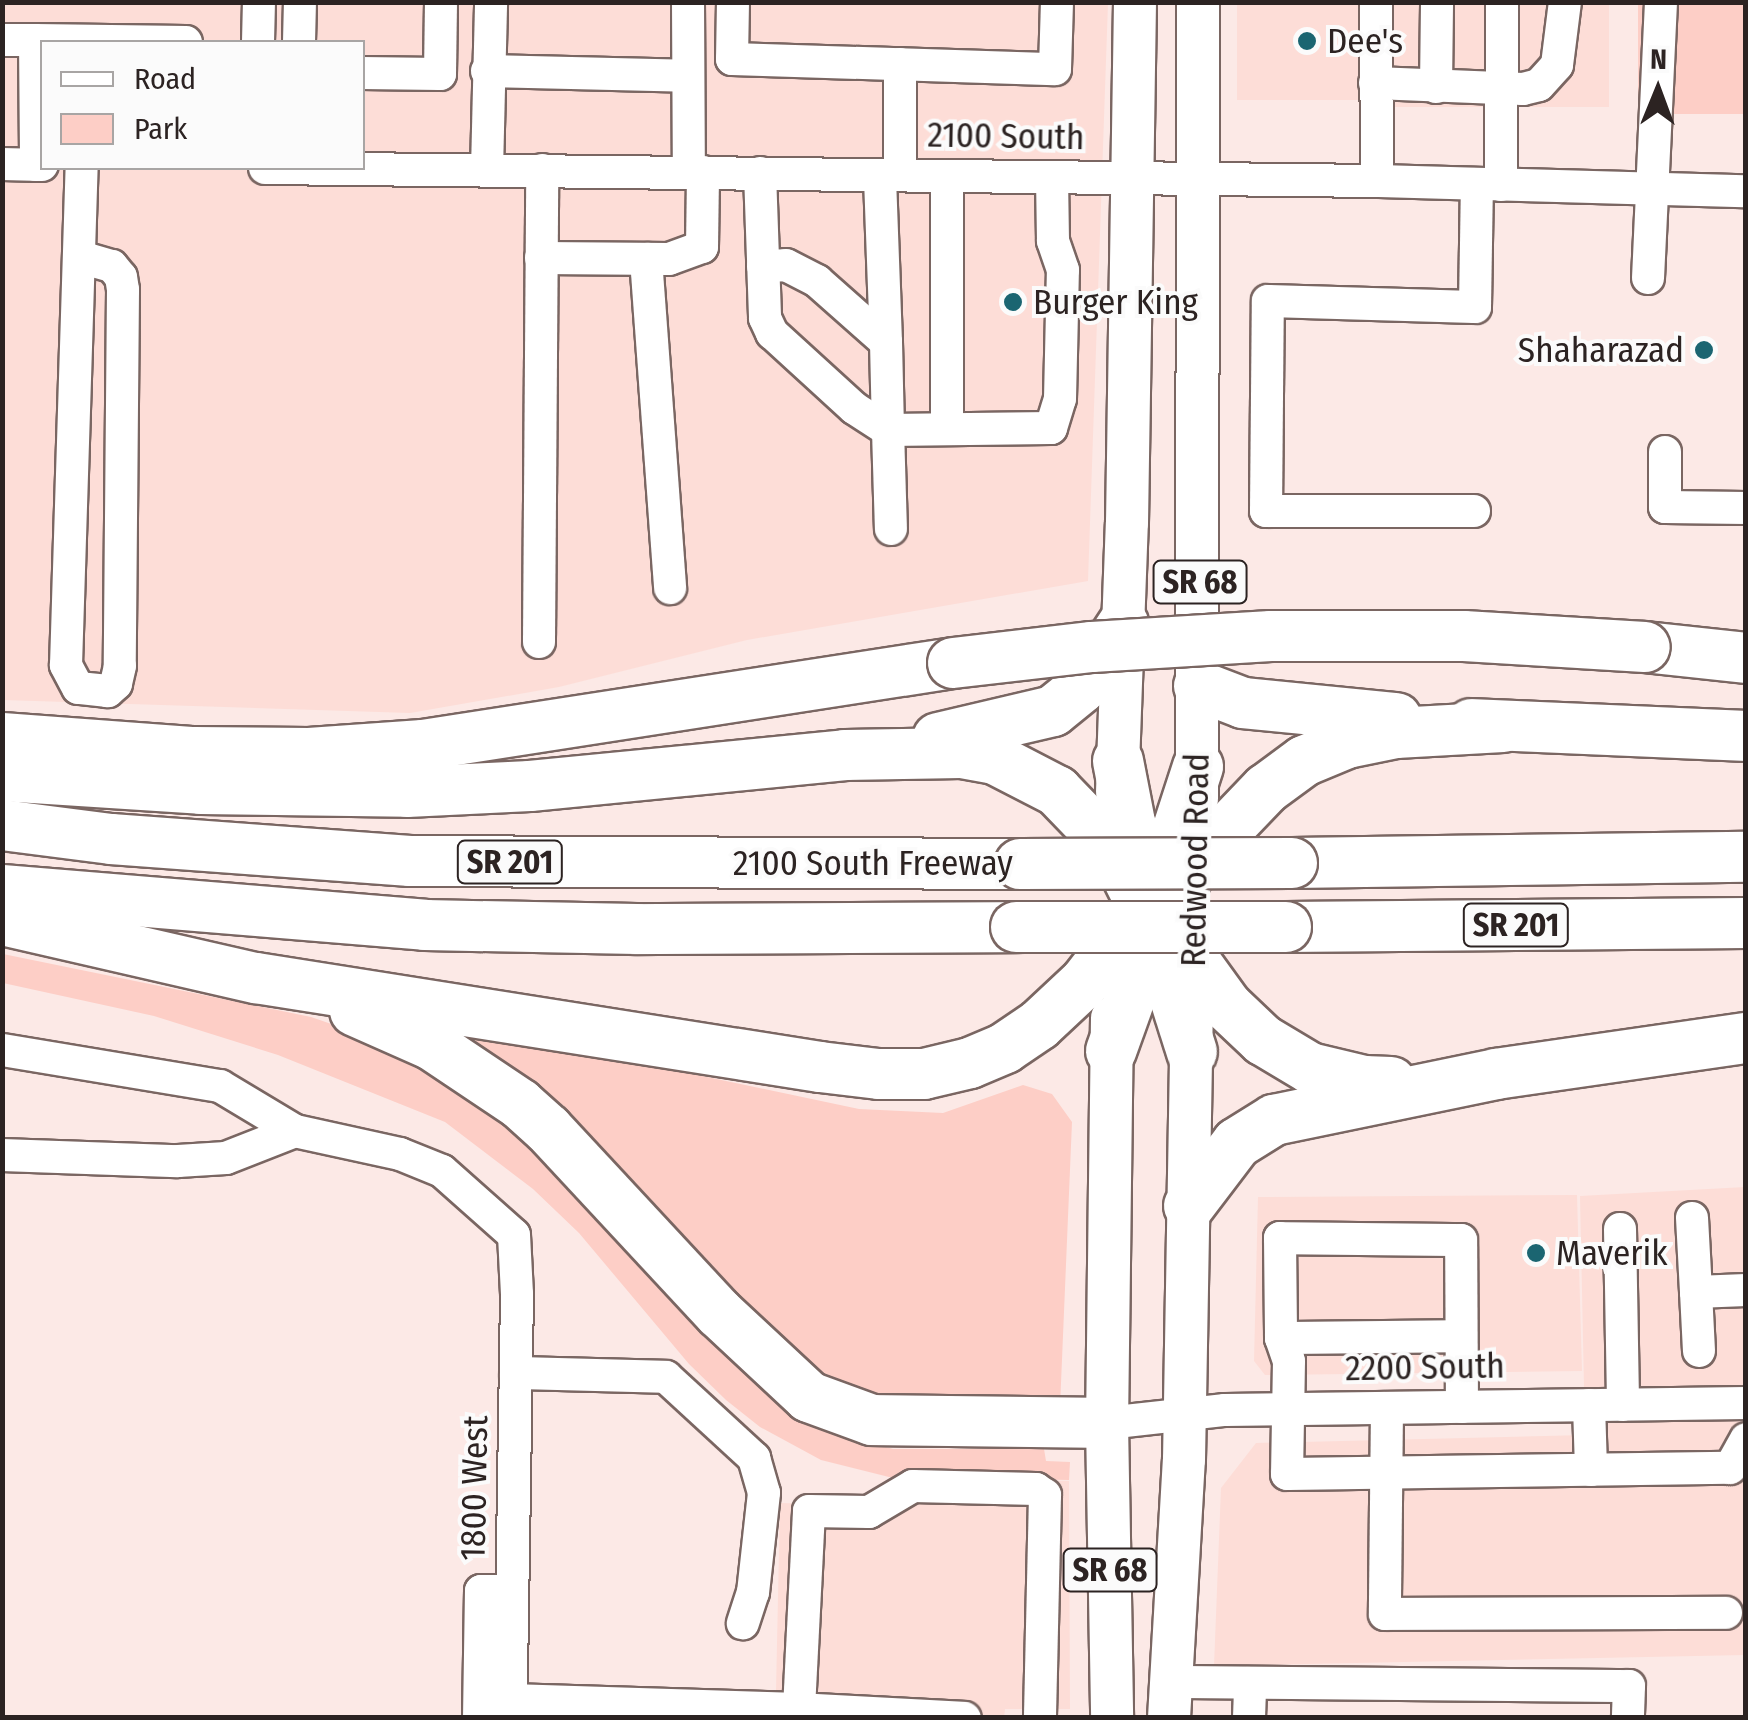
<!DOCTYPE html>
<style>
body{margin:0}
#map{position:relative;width:1748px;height:1720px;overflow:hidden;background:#fce9e6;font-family:"Fira Sans Condensed",sans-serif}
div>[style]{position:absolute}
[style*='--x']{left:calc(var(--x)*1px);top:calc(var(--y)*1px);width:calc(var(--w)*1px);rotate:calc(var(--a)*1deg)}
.built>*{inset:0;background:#fdddd7;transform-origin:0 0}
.green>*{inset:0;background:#fdcec6;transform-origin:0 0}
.roads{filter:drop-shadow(2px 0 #7a6662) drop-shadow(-2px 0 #7a6662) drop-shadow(0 2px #7a6662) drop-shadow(0 -2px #7a6662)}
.minor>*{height:32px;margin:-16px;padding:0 16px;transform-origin:16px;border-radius:16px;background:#fff}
.major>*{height:42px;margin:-21px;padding:0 21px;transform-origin:21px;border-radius:21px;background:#fff}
.highway>*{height:50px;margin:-25px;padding:0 25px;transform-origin:25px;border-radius:25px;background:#fff}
.bridges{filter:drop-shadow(2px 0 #7a6662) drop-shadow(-2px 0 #7a6662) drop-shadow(0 2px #7a6662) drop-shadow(0 -2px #7a6662)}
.highway-bridge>*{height:50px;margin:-25px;padding:0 25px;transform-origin:25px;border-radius:25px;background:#fff}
.dots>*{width:28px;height:28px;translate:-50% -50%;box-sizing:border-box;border:5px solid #fbfbfb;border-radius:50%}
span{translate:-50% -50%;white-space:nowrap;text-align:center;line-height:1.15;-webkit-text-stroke:8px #fbfbfb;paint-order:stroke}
.shield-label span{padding:2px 8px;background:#fbfbfb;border:2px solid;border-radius:8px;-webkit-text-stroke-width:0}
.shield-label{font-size:32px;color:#2c2322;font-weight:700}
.poi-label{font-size:35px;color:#2c2322}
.left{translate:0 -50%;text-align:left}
.right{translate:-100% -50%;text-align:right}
.street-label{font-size:35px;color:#2c2322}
.frame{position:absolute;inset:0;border:5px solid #2c2322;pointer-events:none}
.legend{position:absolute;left:40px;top:40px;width:325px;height:130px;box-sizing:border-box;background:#fbfbfb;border:2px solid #a8a5a4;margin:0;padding:12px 18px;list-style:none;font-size:30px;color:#2c2322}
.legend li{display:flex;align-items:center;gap:20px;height:50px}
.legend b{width:50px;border:2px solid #a8a5a4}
.north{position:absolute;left:1608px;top:40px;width:100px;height:100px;-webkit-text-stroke:8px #fbfbfb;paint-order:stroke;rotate:1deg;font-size:28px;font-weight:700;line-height:40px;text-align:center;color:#2c2322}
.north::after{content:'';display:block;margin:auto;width:35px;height:45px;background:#2c2322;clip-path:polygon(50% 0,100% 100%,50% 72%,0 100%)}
</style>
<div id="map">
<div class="built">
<div style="clip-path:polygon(evenodd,2px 3px,1108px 3px,1088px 581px,747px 640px,559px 687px,410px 713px,3px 700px,2px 3px,42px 42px,362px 42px,362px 168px,42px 168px,42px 42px)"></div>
<div style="left:1237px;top:3px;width:152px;height:97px"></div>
<div style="left:1394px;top:3px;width:215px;height:104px"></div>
<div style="clip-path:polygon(1745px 1187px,1745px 1655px,1214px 1666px,1221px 1488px,1256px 1443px,1585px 1435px,1580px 1196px)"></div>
<div style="clip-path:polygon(1577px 1195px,1582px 1371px,1265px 1375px,1254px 1361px,1258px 1197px)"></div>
<div style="clip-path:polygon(910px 1477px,1069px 1481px,1070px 1709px,1005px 1709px,1004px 1718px,549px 1718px,550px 1686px,776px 1691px,780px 1503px,859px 1505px)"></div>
</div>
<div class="green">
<div style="left:1638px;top:3px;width:107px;height:111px"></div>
<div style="clip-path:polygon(3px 954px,311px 1017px,372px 1038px,425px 1064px,529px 1141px,771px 1396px,821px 1429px,893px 1449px,1044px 1449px,1046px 1461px,1070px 1462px,1069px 1480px,889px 1477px,821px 1460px,760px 1427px,726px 1400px,689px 1364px,579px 1233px,533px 1189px,445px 1122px,278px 1055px,154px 1016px,3px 983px)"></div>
<div style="clip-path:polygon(442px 1021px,859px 1109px,943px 1113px,1023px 1085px,1052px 1094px,1072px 1122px,1060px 1407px,836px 1395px)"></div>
</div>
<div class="roads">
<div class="minor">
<div style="--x:688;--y:2;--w:170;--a:89.7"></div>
<div style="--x:733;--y:2;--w:57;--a:91"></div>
<div style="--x:732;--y:59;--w:323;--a:1.8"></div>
<div style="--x:1055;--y:69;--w:67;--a:-88.3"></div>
<div style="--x:1376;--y:2;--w:179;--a:89.7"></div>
<div style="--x:2;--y:40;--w:33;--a:0"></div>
<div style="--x:35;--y:40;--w:125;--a:89.5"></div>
<div style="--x:35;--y:40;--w:151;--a:0.8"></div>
<div style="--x:258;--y:42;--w:40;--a:-88.6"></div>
<div style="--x:299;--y:42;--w:40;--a:-88.6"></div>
<div style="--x:900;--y:64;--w:111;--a:90"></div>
<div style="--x:487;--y:71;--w:199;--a:1.4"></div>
<div style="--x:362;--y:73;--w:78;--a:0.7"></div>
<div style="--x:440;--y:74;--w:72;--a:-89.2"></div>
<div style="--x:1375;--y:83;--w:148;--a:2.3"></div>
<div style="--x:1523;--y:89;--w:16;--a:-14"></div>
<div style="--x:1539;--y:85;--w:27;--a:-48"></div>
<div style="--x:1557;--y:65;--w:64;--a:-82.8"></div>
<div style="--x:1436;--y:87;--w:85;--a:-89.3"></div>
<div style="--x:2;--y:164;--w:40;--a:1.4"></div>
<div style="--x:265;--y:168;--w:1112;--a:0.67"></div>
<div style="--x:1377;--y:181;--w:369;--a:1.6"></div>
<div style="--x:487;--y:170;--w:168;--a:-88.6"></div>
<div style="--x:760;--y:173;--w:145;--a:88"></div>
<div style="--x:765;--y:318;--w:17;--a:65"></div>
<div style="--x:772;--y:333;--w:111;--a:42.4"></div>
<div style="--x:854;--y:408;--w:40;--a:32.9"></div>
<div style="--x:888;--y:430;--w:99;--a:88.3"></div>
<div style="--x:947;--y:176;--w:253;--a:90"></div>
<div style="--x:1501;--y:185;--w:183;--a:-89.7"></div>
<div style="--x:80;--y:257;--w:33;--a:16"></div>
<div style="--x:112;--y:266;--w:14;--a:51"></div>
<div style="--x:121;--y:277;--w:13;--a:81"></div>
<div style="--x:123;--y:290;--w:376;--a:90.5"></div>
<div style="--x:120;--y:666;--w:18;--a:103"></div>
<div style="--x:116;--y:684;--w:11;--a:139"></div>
<div style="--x:108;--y:691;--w:30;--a:-174"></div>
<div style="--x:78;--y:688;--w:26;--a:-118"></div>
<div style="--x:66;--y:665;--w:497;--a:-88.2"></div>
<div style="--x:541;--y:258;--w:128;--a:0.4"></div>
<div style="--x:669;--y:259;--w:35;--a:-20"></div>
<div style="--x:702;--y:247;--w:75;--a:-89.2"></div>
<div style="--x:646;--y:259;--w:330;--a:85.8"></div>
<div style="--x:763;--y:266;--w:23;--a:-2"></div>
<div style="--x:786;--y:265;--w:35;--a:27"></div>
<div style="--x:817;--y:281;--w:92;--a:41.5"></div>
<div style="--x:886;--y:342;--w:167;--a:-92.1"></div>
<div style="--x:1648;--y:278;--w:276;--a:-87.3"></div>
<div style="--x:886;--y:342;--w:88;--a:88.7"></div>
<div style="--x:888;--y:430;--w:163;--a:-0.7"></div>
<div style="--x:1051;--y:428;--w:30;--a:-73"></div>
<div style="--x:1060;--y:399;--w:129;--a:-88.7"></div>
<div style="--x:1063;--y:270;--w:31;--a:-109"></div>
<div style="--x:1053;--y:241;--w:64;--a:-90.9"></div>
<div style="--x:1665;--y:452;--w:55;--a:90"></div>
<div style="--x:1665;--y:507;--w:81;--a:0.7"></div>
<div style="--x:1474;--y:511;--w:208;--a:180"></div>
<div style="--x:1266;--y:511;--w:210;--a:-89.5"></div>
<div style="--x:1268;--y:301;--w:207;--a:1.7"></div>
<div style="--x:1475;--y:307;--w:123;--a:-89.1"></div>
<div style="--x:539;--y:642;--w:472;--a:-89.6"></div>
<div style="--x:2;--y:1050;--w:221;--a:9.4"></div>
<div style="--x:220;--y:1086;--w:87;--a:31"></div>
<div style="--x:295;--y:1131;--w:107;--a:12.4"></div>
<div style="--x:400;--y:1154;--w:45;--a:22"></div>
<div style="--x:442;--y:1171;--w:96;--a:41.6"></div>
<div style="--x:514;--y:1235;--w:59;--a:87.1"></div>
<div style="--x:517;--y:1294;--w:424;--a:90.9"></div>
<div style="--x:2;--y:1155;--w:176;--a:2"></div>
<div style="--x:178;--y:1161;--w:48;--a:-3.6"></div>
<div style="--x:226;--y:1158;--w:74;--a:-21.4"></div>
<div style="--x:1692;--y:1218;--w:74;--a:86.9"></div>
<div style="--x:1696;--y:1292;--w:50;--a:-2.3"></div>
<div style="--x:1620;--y:1229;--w:176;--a:89"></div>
<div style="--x:1696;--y:1292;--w:59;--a:87.1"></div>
<div style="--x:1281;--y:1338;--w:180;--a:-0.6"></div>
<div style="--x:516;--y:1373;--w:150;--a:1.5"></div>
<div style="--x:666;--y:1377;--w:120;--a:42.6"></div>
<div style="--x:754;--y:1458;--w:36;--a:74"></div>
<div style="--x:764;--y:1493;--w:100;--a:96.3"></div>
<div style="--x:753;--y:1592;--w:33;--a:108"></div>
<div style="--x:1589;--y:1405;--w:65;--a:88.2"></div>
<div style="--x:1462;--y:1407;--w:167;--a:-90.3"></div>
<div style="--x:1461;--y:1240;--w:181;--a:-179.4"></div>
<div style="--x:1280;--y:1238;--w:100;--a:89.4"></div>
<div style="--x:1281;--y:1338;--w:24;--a:71"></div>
<div style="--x:1289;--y:1361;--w:113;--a:91"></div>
<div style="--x:1287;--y:1474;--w:443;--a:-0.8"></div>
<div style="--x:1730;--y:1468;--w:33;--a:-61"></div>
<div style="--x:1387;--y:1408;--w:206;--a:90.6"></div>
<div style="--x:1385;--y:1614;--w:341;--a:-0.2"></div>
<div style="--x:1107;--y:1423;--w:119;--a:-6.3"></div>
<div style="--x:1225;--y:1410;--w:521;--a:-0.77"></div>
<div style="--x:1171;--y:1682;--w:458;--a:0.5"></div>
<div style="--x:1629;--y:1686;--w:32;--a:92"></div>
<div style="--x:510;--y:1700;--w:289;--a:1.8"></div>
<div style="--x:799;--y:1709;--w:198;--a:-87.1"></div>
<div style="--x:809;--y:1511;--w:60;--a:1"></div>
<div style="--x:869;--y:1512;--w:51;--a:-30.6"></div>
<div style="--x:913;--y:1486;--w:123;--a:1.4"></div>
<div style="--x:1036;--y:1489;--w:11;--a:34"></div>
<div style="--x:1045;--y:1495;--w:223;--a:91.3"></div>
<div style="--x:799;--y:1709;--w:166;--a:3.1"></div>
<div style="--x:479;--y:1718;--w:127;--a:-89.1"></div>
<div style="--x:481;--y:1591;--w:31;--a:0"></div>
<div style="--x:1249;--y:1718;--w:35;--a:-88"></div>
</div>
<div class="major">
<div style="--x:1117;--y:792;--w:269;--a:-87.9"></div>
<div style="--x:1127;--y:523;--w:521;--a:-89.12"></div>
<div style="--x:1197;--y:798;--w:796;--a:-89.93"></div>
<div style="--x:1112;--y:1018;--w:405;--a:90.7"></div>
<div style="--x:1107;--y:1423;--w:295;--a:89"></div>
<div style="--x:1169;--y:1718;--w:258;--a:-86.7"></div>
<div style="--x:1184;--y:1460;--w:442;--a:-89"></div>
</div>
<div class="highway">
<div style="--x:1645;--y:647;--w:102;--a:6.2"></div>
<div style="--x:1199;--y:686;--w:47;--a:21.1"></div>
<div style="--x:1243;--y:703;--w:154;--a:5.6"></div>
<div style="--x:1471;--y:724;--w:275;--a:2.5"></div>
<div style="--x:2;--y:738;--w:193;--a:4.2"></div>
<div style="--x:194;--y:752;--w:115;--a:0.5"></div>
<div style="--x:309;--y:753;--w:114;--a:-4"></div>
<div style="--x:423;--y:745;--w:536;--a:-8.79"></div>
<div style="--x:938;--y:738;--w:118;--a:-13.2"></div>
<div style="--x:1053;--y:711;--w:36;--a:-39"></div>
<div style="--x:1081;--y:688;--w:77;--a:-56.7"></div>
<div style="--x:1118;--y:761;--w:63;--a:79"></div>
<div style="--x:1130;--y:823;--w:67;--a:69.9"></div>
<div style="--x:1153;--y:886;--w:83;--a:61.3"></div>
<div style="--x:1193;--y:959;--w:58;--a:54.1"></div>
<div style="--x:1227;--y:1006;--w:50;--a:43.4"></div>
<div style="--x:1263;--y:1040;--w:55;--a:30.8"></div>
<div style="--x:1310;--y:1068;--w:56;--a:13.5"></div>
<div style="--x:1364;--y:1081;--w:27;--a:2"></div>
<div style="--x:2;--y:776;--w:199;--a:3.7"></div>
<div style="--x:201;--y:789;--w:206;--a:0.8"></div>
<div style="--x:407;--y:792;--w:123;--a:-2.8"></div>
<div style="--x:530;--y:786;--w:317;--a:-5.6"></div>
<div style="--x:845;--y:755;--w:116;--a:-1"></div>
<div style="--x:961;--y:753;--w:35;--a:10"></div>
<div style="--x:995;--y:759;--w:70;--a:27.3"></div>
<div style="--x:1057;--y:791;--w:82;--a:46"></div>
<div style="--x:1114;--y:850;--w:85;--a:63.4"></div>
<div style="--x:1152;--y:926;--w:132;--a:72.4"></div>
<div style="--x:2;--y:825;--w:110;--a:7.3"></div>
<div style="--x:111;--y:839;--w:300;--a:4.2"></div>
<div style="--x:410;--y:861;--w:610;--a:0.28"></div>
<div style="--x:1292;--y:863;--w:454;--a:-0.8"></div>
<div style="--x:2;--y:890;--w:424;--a:4.7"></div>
<div style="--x:425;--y:925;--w:212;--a:1.1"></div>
<div style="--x:637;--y:929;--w:379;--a:-0.3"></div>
<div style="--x:2;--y:920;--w:261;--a:12.9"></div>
<div style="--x:256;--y:978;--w:571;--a:8.97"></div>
<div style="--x:820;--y:1067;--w:59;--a:6.8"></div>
<div style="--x:879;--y:1074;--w:45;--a:0"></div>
<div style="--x:924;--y:1074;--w:47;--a:-13.4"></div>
<div style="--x:970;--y:1063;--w:38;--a:-23"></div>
<div style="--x:1005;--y:1048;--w:41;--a:-34.1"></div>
<div style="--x:1039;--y:1025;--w:63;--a:-43.1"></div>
<div style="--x:1085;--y:982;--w:67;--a:-52.3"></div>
<div style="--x:1126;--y:929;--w:85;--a:-59.5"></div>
<div style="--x:1169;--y:856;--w:94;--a:-72"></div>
<div style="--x:1286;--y:927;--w:460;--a:-0.5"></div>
<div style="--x:355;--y:1011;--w:84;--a:23.8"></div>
<div style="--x:432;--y:1045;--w:106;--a:33.8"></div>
<div style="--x:520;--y:1104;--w:38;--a:42"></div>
<div style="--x:548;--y:1129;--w:251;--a:47.1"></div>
<div style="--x:719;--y:1313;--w:123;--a:43"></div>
<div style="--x:809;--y:1397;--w:67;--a:20.1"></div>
<div style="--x:872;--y:1420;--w:235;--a:0.7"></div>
<div style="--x:1111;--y:1051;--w:109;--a:-70.2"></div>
<div style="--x:1148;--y:948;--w:97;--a:-61.1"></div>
<div style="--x:1195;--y:863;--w:103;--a:-46.2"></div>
<div style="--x:1266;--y:789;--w:47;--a:-36.4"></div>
<div style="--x:1304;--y:761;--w:47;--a:-22.7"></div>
<div style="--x:1347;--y:743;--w:50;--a:-11.5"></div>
<div style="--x:1396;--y:733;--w:107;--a:-3.2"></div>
<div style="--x:1189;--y:1206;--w:79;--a:-52.7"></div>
<div style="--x:1237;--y:1143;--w:44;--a:-31.9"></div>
<div style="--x:1274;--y:1120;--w:227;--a:-11.7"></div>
<div style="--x:1496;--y:1074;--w:253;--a:-8.2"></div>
</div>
</div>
<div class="bridges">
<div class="highway-bridge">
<div style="--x:953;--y:663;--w:140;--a:-6.6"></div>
<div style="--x:1092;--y:647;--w:179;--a:-3.5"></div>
<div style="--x:1271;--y:636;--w:193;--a:0"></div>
<div style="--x:1464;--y:636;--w:181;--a:3.5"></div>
<div style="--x:1020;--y:864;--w:272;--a:-0.2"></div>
<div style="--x:1016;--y:927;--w:270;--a:0"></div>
</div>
</div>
<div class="dots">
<div style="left:1307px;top:41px;background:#1b6571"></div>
<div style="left:1013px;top:302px;background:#1b6571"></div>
<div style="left:1704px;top:350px;background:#1b6571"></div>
<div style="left:1536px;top:1253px;background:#1b6571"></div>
</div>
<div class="shield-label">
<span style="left:1200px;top:582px">SR 68</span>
<span style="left:510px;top:862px">SR 201</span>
<span style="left:1516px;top:925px">SR 201</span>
<span style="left:1110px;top:1570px">SR 68</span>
</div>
<div class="poi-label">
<span class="left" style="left:1327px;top:41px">Dee's</span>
<span class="left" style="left:1033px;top:302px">Burger King</span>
<span class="right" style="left:1684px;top:350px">Shaharazad</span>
<span class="left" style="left:1556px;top:1253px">Maverik</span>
</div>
<div class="street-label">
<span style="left:1006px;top:136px;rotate:1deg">2100 South</span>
<span style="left:1195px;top:860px;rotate:-89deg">Redwood Road</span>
<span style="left:873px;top:863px">2100 South Freeway</span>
<span style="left:1425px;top:1367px;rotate:-1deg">2200 South</span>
<span style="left:474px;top:1488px;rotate:-89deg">1800 West</span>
</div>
<div class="frame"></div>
<ul class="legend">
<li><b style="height:12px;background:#fff"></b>Road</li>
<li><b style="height:28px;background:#fdcec6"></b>Park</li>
</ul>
<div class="north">N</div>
</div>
